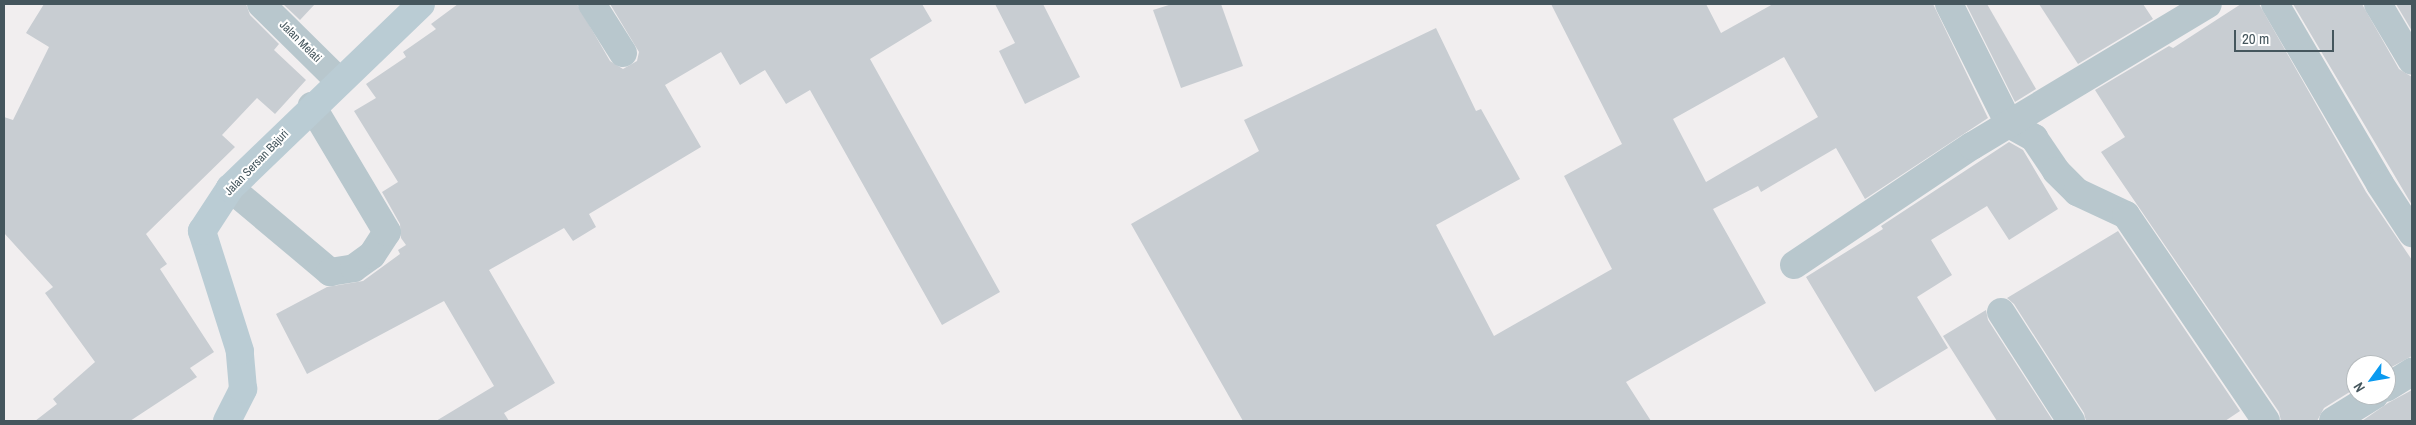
<!DOCTYPE html>
<style>
body{margin:0}
#map{position:relative;width:2416px;height:425px;overflow:hidden;background:#f1eeef;font-family:"Archivo Narrow",sans-serif}
div>[style]{position:absolute}
[style*='--x']{left:calc(var(--x)*1px);top:calc(var(--y)*1px);width:calc(var(--w)*1px);rotate:calc(var(--a)*1deg)}
.building>*{inset:0;background:#c8cdd2}
.street>*{height:28px;margin:-14px;padding:0 14px;transform-origin:14px;border-radius:14px;background:#b8c7cd}
.secondary>*{height:28px;margin:-14px;padding:0 14px;transform-origin:14px;border-radius:14px;background:#baccd4}
span{translate:-50% -50%;white-space:nowrap;text-align:center;line-height:1.15;-webkit-text-stroke:4px #fff;paint-order:stroke}
.street-label{font-size:12px;color:#45565d}
.frame{position:absolute;inset:0;border:5px solid #45565d;pointer-events:none}
.north{position:absolute;left:2346px;top:355px;width:50px;height:50px;box-sizing:border-box;background:#fff;border:1px solid #b5bbbe;border-radius:50%;rotate:238deg;font-size:14px;font-weight:700;line-height:20px;text-align:center;color:#45565d}
.north::after{content:'';display:block;margin:auto;width:18px;height:22px;background:#0a9af0;clip-path:polygon(50% 0,100% 100%,50% 72%,0 100%)}
.scale{position:absolute;left:2234px;top:30px;width:100px;height:22px;box-sizing:border-box;border:2px solid #45565d;border-top:0;padding-left:6px;font-size:15px;line-height:18px;white-space:nowrap;color:#45565d;-webkit-text-stroke:4px #fff;paint-order:stroke}
</style>
<div id="map">
<div class="building">
<div style="clip-path:polygon(44px 4px,246px 4px,250px 15px,279px 44px,274px 50px,306px 80px,275px 114px,257px 98px,222px 135px,235px 147px,146px 234px,167px 264px,160px 269px,214px 352px,190px 368px,197px 377px,130px 421px,35px 421px,57px 404px,53px 399px,95px 362px,45px 293px,53px 287px,4px 233px,4px 117px,13px 120px,49px 47px,26px 33px)"></div>
<div style="clip-path:polygon(283px 4px,315px 4px,300px 20px)"></div>
<div style="clip-path:polygon(458px 4px,577px 4px,610px 61px,623px 69px,637px 61px,639px 52px,610px 4px,922px 4px,932px 21px,870px 59px,1000px 292px,942px 325px,810px 90px,786px 104px,765px 70px,740px 85px,721px 52px,665px 85px,701px 147px,589px 214px,596px 227px,573px 241px,564px 228px,489px 270px,555px 383px,504px 413px,509px 421px,436px 421px,494px 386px,444px 301px,307px 374px,276px 314px,327px 287px,363px 281px,400px 254px,398px 250px,406px 245px,401px 238px,400px 224px,382px 192px,398px 182px,354px 111px,376px 98px,366px 84px,406px 57px,403px 52px,436px 29px,431px 24px)"></div>
<div style="clip-path:polygon(995px 4px,1043px 4px,1080px 77px,1025px 104px,999px 51px,1015px 43px)"></div>
<div style="clip-path:polygon(1172px 4px,1221px 4px,1243px 66px,1181px 88px,1153px 10px)"></div>
<div style="clip-path:polygon(evenodd,1551px 4px,1706px 4px,1721px 33px,1773px 4px,1933px 4px,1988px 118px,1865px 199px,1836px 148px,1761px 192px,1758px 186px,1713px 209px,1766px 303px,1626px 382px,1651px 421px,1243px 421px,1131px 224px,1259px 151px,1244px 120px,1436px 28px,1476px 111px,1481px 109px,1520px 179px,1436px 225px,1494px 336px,1612px 269px,1564px 176px,1622px 144px,1551px 4px,1784px 57px,1818px 117px,1706px 182px,1673px 119px,1784px 57px)"></div>
<div style="clip-path:polygon(1966px 4px,1987px 4px,2036px 89px,2015px 102px)"></div>
<div style="clip-path:polygon(2039px 4px,2143px 4px,2153px 19px,2078px 64px)"></div>
<div style="clip-path:polygon(2241px 4px,2259px 4px,2366px 192px,2412px 260px,2412px 356px,2386px 370px,2386px 365px,2356px 365px,2356px 388px,2324px 408px,2317px 421px,2281px 421px,2279px 412px,2101px 152px,2125px 137px,2095px 90px,2169px 46px,2173px 48px)"></div>
<div style="clip-path:polygon(2293px 4px,2362px 4px,2399px 69px,2412px 77px,2412px 205px)"></div>
<div style="clip-path:polygon(2396px 4px,2412px 4px,2412px 31px)"></div>
<div style="clip-path:polygon(2009px 142px,2023px 150px,2058px 209px,2009px 240px,1987px 206px,1931px 240px,1952px 275px,1917px 297px,1948px 348px,1875px 392px,1806px 277px,1883px 229px,1881px 226px)"></div>
<div style="clip-path:polygon(2118px 231px,2240px 411px,2225px 421px,2086px 421px,2084px 413px,2014px 304px,2007px 298px)"></div>
<div style="clip-path:polygon(1986px 310px,1988px 320px,2053px 421px,1997px 421px,1943px 336px)"></div>
<div style="clip-path:polygon(2412px 390px,2412px 421px,2362px 421px,2388px 403px)"></div>
</div>
<div class="street">
<div style="--x:261;--y:4;--w:110;--a:44.6"></div>
<div style="--x:592;--y:4;--w:58;--a:57.7"></div>
<div style="--x:1949;--y:4;--w:134;--a:63.4"></div>
<div style="--x:2009;--y:124;--w:29;--a:29"></div>
<div style="--x:2034;--y:138;--w:40;--a:56"></div>
<div style="--x:2056;--y:171;--w:30;--a:45"></div>
<div style="--x:2077;--y:192;--w:54;--a:25.1"></div>
<div style="--x:2126;--y:215;--w:249;--a:55.8"></div>
<div style="--x:2275;--y:4;--w:208;--a:59.7"></div>
<div style="--x:2380;--y:184;--w:59;--a:56.9"></div>
<div style="--x:2378;--y:4;--w:66;--a:59.2"></div>
<div style="--x:230;--y:188;--w:131;--a:40"></div>
<div style="--x:330;--y:272;--w:24;--a:-9"></div>
<div style="--x:354;--y:268;--w:22;--a:-36"></div>
<div style="--x:372;--y:255;--w:27;--a:-57"></div>
<div style="--x:387;--y:232;--w:147;--a:-120.8"></div>
<div style="--x:1794;--y:265;--w:214;--a:-33.8"></div>
<div style="--x:1972;--y:146;--w:275;--a:-31"></div>
<div style="--x:2001;--y:312;--w:130;--a:57.3"></div>
<div style="--x:2386;--y:388;--w:31;--a:-32"></div>
<div style="--x:2333;--y:421;--w:49;--a:-31.8"></div>
</div>
<div class="secondary">
<div style="--x:227;--y:421;--w:36;--a:-63"></div>
<div style="--x:243;--y:389;--w:38;--a:-95"></div>
<div style="--x:240;--y:351;--w:126;--a:-107.6"></div>
<div style="--x:202;--y:231;--w:51;--a:-56.9"></div>
<div style="--x:230;--y:188;--w:265;--a:-43.9"></div>
</div>
<div class="street-label">
<span style="left:300px;top:42px;rotate:45deg">Jalan Melati</span>
<span style="left:257px;top:163px;rotate:-46deg">Jalan Sersan Bajuri</span>
</div>
<div class="frame"></div>
<div class="north">N</div>
<div class="scale">20 m</div>
</div>
